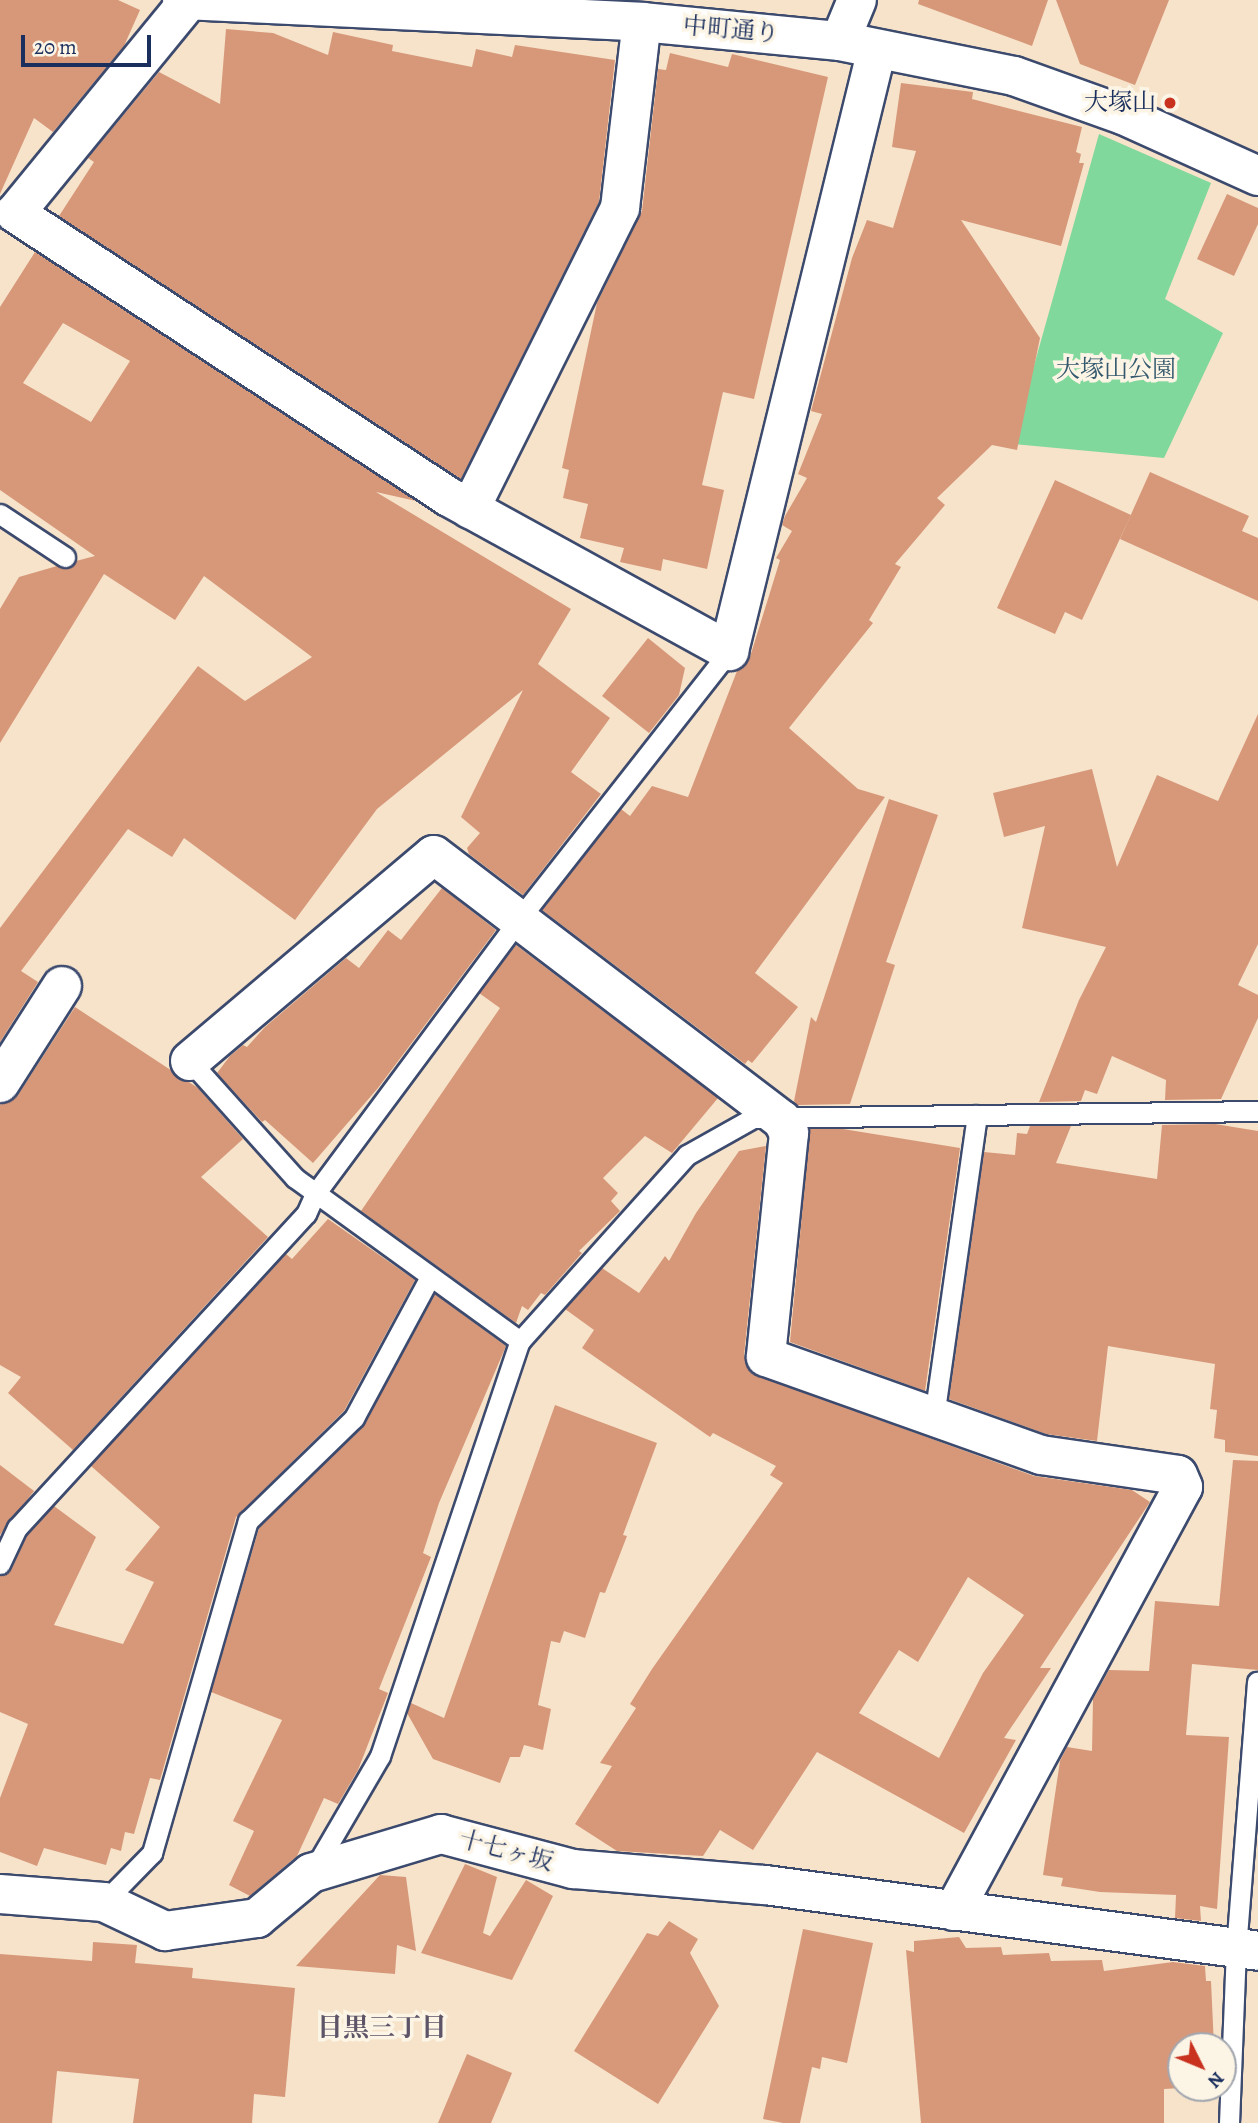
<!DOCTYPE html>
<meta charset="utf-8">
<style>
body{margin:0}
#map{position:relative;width:1258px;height:2123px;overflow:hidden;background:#f6e3ca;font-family:Alegreya,"Noto Serif JP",serif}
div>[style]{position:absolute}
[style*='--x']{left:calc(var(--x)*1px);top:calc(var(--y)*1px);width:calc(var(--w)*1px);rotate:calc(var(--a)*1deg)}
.green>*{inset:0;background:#81d89c}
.building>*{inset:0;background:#d7987a}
.roads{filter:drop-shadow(2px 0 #3c4a6e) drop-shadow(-2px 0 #3c4a6e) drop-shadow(0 2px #3c4a6e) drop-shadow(0 -2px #3c4a6e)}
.lane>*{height:19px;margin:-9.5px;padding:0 9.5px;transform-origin:9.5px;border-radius:9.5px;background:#fff}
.street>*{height:38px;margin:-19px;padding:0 19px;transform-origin:19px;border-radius:19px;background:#fff}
.secondary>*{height:38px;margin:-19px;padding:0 19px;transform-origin:19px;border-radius:19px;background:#fff}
.dots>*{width:19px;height:19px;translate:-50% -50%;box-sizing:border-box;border:4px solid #fcf5e5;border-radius:50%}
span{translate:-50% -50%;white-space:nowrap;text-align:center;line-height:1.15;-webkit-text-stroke:7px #fcf5e5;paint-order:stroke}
.street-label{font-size:24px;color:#1b2f5e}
.poi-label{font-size:24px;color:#1b2f5e}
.right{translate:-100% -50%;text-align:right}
.park-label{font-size:24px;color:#34596e}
.neighbourhood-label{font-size:26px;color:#5d5468;font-weight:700}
.north{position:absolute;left:1167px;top:2032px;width:70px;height:70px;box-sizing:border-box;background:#fcf5e5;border:2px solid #a2a6af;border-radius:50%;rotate:133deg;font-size:19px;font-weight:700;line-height:28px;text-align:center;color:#1b2f5e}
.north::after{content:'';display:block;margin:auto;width:24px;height:32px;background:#c8321e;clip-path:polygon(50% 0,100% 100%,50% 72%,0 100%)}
.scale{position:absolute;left:21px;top:35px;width:130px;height:32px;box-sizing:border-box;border:4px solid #1b2f5e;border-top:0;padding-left:9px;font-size:21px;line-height:24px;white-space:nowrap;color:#1b2f5e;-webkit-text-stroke:5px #fcf5e5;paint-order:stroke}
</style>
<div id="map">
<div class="green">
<div style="clip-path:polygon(1099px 134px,1211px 183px,1165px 299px,1223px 333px,1164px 458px,1012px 444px)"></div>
</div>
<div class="building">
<div style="clip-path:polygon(0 0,118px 0,140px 10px,124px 46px,53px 132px,34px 118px,0 194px)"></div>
<div style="clip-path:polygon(919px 0,1048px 0,1032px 46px,918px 4px)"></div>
<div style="clip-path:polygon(1056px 0,1169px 0,1135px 85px,1080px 64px)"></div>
<div style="clip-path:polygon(226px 29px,273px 33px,328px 55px,333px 32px,393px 45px,392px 51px,472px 67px,476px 49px,512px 57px,515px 45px,615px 60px,599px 202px,461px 479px,59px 216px,94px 162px,88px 158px,159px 72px,220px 104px)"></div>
<div style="clip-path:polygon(670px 53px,728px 67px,732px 54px,828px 77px,754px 399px,723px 392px,702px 485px,724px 490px,707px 569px,663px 559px,661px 571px,620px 562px,624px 548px,580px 538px,588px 504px,563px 498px,569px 470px,562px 468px,597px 303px,642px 211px,658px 69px,666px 70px)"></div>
<div style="clip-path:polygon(901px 83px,973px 92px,972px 99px,1082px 127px,1076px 152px,1081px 154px,1079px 163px,1084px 163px,1061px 246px,961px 220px,1040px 338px,1017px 450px,992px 445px,937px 498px,945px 505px,895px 564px,901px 567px,869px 620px,873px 623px,789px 728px,858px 789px,885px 797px,755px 973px,798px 1007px,752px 1063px,748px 1060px,745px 1064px,542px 910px,621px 809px,630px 816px,652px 786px,688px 797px,737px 671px,750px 657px,780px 560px,776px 558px,792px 531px,782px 525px,785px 516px,807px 478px,798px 474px,822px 414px,811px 411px,852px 258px,867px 220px,893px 228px,916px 151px,892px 147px)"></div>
<div style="clip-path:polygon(1227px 194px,1258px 208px,1258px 224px,1234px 276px,1197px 259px)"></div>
<div style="clip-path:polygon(evenodd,35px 252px,416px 501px,376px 492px,571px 609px,538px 664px,610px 718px,571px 772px,601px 794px,523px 895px,469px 854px,467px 848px,480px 833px,461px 817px,523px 690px,377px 809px,295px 920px,184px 838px,172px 857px,128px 829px,21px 971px,38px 982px,0 1042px,0 928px,198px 666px,245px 701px,312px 657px,204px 576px,175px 620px,104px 574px,0 743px,0 609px,19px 577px,57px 566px,70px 568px,76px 561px,95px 556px,0 490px,0 307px,35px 252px,63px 323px,130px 361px,91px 422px,23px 383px,63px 323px)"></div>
<div style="clip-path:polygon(1150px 472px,1249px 516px,1242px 531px,1258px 538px,1258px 601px,1120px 539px)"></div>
<div style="clip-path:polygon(1055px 480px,1131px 515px,1082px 620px,1065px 612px,1055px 634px,997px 608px)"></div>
<div style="clip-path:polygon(648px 638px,685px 668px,679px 695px,649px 733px,602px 696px)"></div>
<div style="clip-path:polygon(1258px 714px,1258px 944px,1238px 985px,1258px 995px,1258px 1018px,1221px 1099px,1165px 1100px,1166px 1080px,1112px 1056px,1097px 1094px,1085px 1090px,1081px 1101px,1039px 1102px,1079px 1000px,1106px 947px,1022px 928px,1045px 826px,1004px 837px,993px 793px,1092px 769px,1117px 867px,1157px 775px,1218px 801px)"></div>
<div style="clip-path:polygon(889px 799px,938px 815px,886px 962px,895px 965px,850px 1104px,797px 1105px,794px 1101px,811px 1017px,816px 1022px)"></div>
<div style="clip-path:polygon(442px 888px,496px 930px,378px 1088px,313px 1163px,265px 1120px,262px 1122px,217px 1073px,230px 1056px,243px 1045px,247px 1047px,265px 1027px,346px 958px,359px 968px,388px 930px,401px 940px)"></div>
<div style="clip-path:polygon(516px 945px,718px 1098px,672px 1153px,645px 1136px,603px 1178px,618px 1193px,611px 1201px,620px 1211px,579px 1251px,582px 1253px,545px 1295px,541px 1293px,528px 1310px,522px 1306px,516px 1323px,361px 1211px,500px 1008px,479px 993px)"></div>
<div style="clip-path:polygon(75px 1007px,198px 1088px,243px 1139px,201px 1177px,268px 1237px,73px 1450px,8px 1393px,21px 1377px,0 1365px,0 1105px,18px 1095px)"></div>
<div style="clip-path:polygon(1215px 1124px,1258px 1131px,1258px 1456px,1225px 1452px,1225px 1440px,1214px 1438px,1217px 1410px,1210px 1409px,1215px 1364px,1108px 1346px,1097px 1441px,1046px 1434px,949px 1399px,984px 1152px,1015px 1155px,1017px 1133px,1027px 1134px,1030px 1126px,1071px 1126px,1056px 1163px,1157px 1179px,1162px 1125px)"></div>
<div style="clip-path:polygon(810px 1129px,843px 1129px,960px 1148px,925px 1391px,790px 1342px)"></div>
<div style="clip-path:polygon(evenodd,766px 1146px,744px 1355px,751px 1373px,1034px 1476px,1132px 1490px,1150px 1502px,1040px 1668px,1051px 1668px,1004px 1738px,1016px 1740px,964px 1833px,817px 1752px,753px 1850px,720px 1830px,703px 1856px,617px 1851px,575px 1824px,612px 1766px,600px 1763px,636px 1708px,630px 1704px,652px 1669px,783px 1483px,770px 1475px,776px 1466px,713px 1433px,710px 1437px,582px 1348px,594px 1330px,565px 1309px,602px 1268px,639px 1293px,665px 1256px,669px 1261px,696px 1213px,739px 1151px,766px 1146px,968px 1577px,1024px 1615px,983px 1673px,939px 1758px,859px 1713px,899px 1650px,918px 1662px,968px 1577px)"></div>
<div style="clip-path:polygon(328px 1219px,415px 1280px,344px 1411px,236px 1517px,160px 1780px,150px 1778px,134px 1834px,125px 1832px,121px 1851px,111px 1848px,106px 1865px,44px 1848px,37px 1866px,0 1852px,0 1798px,28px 1724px,0 1712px,0 1576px,11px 1570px,27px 1535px,54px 1506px,96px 1537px,54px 1625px,123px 1644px,154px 1582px,125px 1570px,160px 1527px,91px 1466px,286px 1254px,292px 1259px)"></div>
<div style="clip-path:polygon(435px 1294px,506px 1346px,439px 1503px,423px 1553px,431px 1557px,379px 1689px,388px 1693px,358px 1770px,338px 1804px,324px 1798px,297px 1856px,250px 1896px,229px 1885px,254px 1831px,233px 1821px,282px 1720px,211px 1692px,259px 1528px,363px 1426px)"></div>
<div style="clip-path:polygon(555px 1405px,657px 1443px,623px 1535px,627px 1536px,605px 1593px,600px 1592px,585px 1638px,564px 1631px,560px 1643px,551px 1641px,538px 1705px,551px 1709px,543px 1750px,524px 1745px,520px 1757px,510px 1757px,500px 1783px,433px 1759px,407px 1713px,411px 1703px,444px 1718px)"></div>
<div style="clip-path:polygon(1233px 1460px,1258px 1461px,1258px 1670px,1192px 1664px,1186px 1735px,1229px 1737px,1217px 1909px,1200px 1906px,1201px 1921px,1175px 1918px,1176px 1895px,1100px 1892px,1061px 1886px,1063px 1878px,1043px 1875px,1060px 1761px,1067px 1747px,1092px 1751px,1093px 1699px,1109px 1670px,1149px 1671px,1155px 1601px,1219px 1606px)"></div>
<div style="clip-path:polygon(0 1465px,34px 1491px,0 1535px)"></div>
<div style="clip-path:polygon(465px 1864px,497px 1877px,483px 1933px,490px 1936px,526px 1880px,553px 1896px,512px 1980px,421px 1953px)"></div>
<div style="clip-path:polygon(380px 1875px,406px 1877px,416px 1951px,397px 1945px,395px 1974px,296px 1966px)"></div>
<div style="clip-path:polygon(669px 1921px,698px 1939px,690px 1953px,719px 2006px,658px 2104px,574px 2051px,647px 1933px,658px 1936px)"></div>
<div style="clip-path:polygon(803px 1929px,873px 1943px,847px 2063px,822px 2057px,820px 2069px,812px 2067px,800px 2123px,783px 2123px,763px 2119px)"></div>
<div style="clip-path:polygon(959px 1937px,966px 1948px,1001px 1947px,1003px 1955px,1049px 1953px,1051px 1961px,1102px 1960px,1104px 1971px,1173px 1962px,1205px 1966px,1206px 1981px,1211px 1981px,1214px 2046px,1181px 2046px,1181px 2088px,1164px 2089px,1164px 2123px,921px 2123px,906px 1950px,914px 1952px,914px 1941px)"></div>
<div style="clip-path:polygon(93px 1942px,137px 1945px,135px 1963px,193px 1968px,192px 1978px,295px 1988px,285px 2097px,254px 2094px,252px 2123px,133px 2123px,139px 2079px,57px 2071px,52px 2123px,0 2123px,0 1954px,92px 1961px)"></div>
<div style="clip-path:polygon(467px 2054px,512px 2073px,491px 2123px,438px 2123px)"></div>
</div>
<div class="roads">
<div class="lane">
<div style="--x:0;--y:514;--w:78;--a:33.5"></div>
<div style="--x:190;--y:1061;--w:157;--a:48.1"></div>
<div style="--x:295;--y:1178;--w:278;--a:35.9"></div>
<div style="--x:934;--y:1417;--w:305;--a:-81.9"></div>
<div style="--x:0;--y:1564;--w:40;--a:-65"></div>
<div style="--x:17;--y:1528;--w:427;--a:-47.4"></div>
<div style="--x:306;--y:1214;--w:22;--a:-66"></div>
<div style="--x:315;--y:1194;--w:344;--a:-53.4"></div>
<div style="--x:520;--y:918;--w:339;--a:-51.9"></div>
<div style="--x:314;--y:1869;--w:131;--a:-59.7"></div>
<div style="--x:380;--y:1756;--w:438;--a:-71.4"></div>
<div style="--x:520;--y:1341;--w:250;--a:-48.1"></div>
<div style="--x:687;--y:1155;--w:76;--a:-29.3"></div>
<div style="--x:753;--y:1118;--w:505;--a:-0.79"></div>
<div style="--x:104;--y:1902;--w:69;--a:-45.6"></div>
<div style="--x:152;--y:1853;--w:346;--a:-73.9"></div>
<div style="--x:248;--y:1521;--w:148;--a:-44.2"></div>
<div style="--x:354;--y:1418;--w:158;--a:-61.7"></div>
<div style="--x:1229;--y:2123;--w:174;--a:-87.7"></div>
<div style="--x:1236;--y:1949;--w:268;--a:-85.5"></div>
</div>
<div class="street">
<div style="--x:187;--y:3;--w:271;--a:129.3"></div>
<div style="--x:15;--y:213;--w:519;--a:33.2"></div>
<div style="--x:449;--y:497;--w:320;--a:28.8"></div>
<div style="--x:729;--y:651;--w:620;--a:-76.19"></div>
<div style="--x:840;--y:41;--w:44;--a:-67.5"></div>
<div style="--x:470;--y:509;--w:336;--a:-63.5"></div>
<div style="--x:620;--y:208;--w:187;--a:-83.3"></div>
<div style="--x:190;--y:1061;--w:319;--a:-40.2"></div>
<div style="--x:434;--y:855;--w:437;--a:37.3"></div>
<div style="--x:782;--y:1120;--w:15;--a:62"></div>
<div style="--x:789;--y:1133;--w:225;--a:95.9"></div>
<div style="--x:766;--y:1357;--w:292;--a:19.6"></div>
<div style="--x:1041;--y:1455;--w:138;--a:8.3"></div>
<div style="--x:1178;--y:1475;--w:13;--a:67"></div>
<div style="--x:1183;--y:1487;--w:482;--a:118.4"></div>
<div style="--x:0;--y:1083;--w:115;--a:-57.4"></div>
<div style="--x:0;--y:1894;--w:104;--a:4.4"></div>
<div style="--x:104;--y:1902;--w:68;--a:25.4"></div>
<div style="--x:165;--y:1931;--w:93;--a:-8"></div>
<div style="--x:257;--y:1918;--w:70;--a:-39.8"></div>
<div style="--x:311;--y:1873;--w:136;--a:-16.7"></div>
<div style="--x:441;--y:1834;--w:137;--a:14.9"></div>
<div style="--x:573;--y:1869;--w:193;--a:4.8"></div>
<div style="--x:765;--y:1885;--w:497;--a:7.6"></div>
</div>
<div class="secondary">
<div style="--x:182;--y:0;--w:461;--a:2.7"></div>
<div style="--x:642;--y:22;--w:199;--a:5.5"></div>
<div style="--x:840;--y:41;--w:177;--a:11.4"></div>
<div style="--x:1014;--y:76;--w:116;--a:19.7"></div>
<div style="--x:1123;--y:115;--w:148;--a:24.3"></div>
</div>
</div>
<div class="dots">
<div style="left:1170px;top:103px;background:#c8321e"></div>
</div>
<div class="street-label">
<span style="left:731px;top:30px;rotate:5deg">中町通り</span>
<span style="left:506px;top:1851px;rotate:15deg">十七ヶ坂</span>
</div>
<div class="poi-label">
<span class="right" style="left:1156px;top:103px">大塚山</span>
</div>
<div class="park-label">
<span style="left:1116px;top:370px">大塚山公園</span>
</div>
<div class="neighbourhood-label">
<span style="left:382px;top:2028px">目黒三丁目</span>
</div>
<div class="north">N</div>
<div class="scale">20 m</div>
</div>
